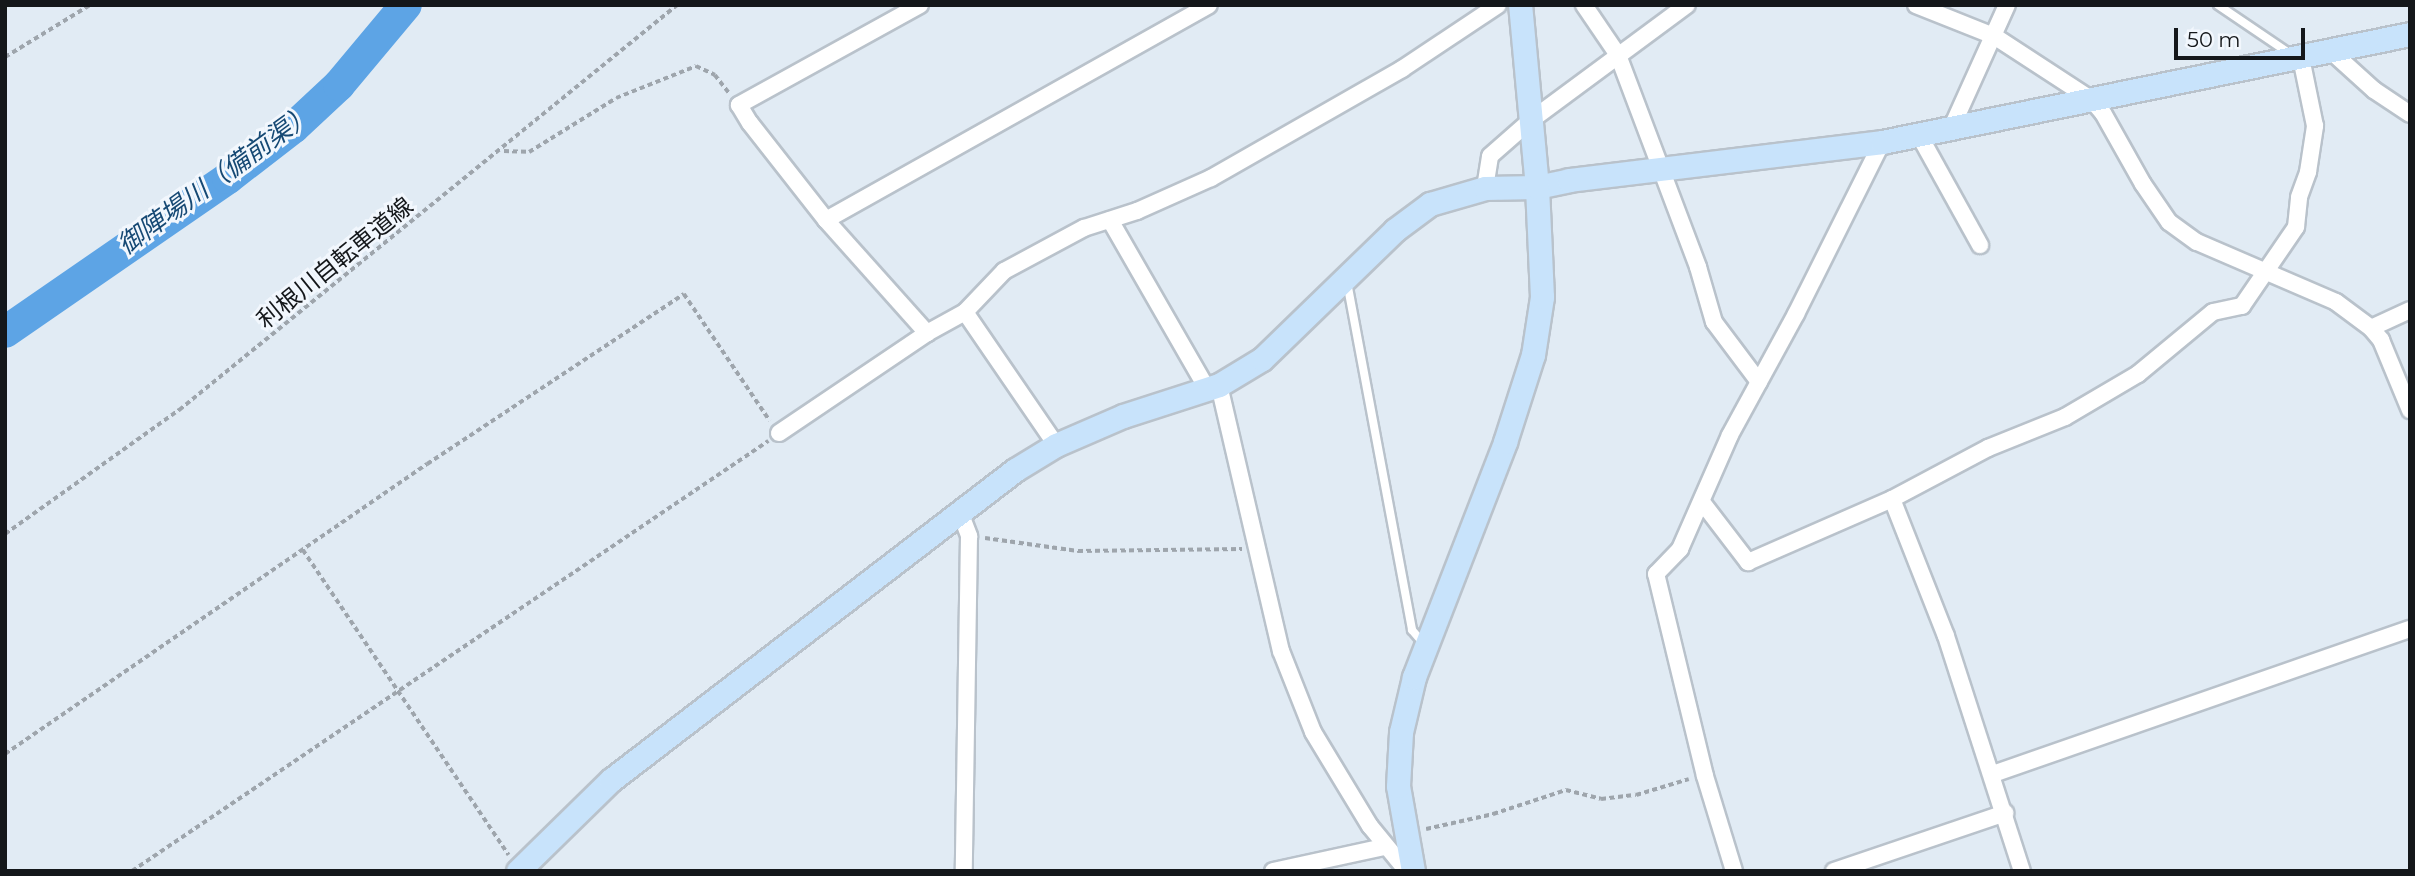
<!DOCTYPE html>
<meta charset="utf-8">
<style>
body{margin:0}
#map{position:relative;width:2415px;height:876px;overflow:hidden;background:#e1ebf4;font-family:Montserrat,"Noto Sans JP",sans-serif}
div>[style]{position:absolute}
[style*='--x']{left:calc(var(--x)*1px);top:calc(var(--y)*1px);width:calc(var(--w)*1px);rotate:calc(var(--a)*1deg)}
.river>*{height:32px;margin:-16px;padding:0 16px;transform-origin:16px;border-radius:16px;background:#5da4e5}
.path>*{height:3.5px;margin-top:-1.75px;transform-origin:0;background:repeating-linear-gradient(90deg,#9ea5ac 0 5px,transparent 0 8.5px)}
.roads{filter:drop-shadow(2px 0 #b9c2cb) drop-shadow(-2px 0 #b9c2cb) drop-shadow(0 2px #b9c2cb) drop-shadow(0 -2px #b9c2cb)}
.lane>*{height:8px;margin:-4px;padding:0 4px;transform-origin:4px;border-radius:4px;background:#fff}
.street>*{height:16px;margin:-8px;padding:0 8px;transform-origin:8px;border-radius:8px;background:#fff}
.secondary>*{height:23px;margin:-11.5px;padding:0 11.5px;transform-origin:11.5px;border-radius:11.5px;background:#c8e3fb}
span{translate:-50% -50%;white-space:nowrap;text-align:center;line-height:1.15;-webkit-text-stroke:6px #f2f7fd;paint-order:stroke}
.street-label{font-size:24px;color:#14171a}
.water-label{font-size:26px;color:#164974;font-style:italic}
.frame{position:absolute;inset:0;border:7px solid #14171a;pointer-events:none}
.scale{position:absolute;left:2174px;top:28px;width:131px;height:32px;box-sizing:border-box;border:4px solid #14171a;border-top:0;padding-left:9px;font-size:21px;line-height:24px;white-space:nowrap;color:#14171a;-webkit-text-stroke:5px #f2f7fd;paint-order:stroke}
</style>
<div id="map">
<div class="river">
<div style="--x:5;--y:332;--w:271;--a:-34.6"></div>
<div style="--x:228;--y:178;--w:83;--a:-37.7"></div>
<div style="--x:294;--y:127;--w:62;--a:-43"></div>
<div style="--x:339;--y:85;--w:104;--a:-50.1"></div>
</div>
<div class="path">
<div style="--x:5;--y:57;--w:100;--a:-31.5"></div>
<div style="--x:504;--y:151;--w:25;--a:2"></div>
<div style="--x:529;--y:152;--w:102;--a:-31.8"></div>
<div style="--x:616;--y:98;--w:86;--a:-21.8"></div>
<div style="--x:696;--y:66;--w:21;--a:25"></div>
<div style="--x:715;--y:75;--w:23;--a:52"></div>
<div style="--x:5;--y:534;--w:214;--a:-35.5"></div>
<div style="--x:179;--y:410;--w:642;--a:-39.12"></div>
<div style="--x:985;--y:538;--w:94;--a:8"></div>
<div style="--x:1078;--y:551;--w:164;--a:-0.7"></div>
<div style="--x:303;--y:550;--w:368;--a:56"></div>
<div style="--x:5;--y:754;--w:512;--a:-34.5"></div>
<div style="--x:427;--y:464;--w:308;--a:-33.5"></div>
<div style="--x:684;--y:294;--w:153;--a:55.9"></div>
<div style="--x:1426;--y:829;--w:69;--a:-12.6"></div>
<div style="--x:1493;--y:814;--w:77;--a:-18.2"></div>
<div style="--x:1566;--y:790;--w:36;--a:14"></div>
<div style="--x:1601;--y:799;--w:35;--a:-7"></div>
<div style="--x:1636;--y:795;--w:55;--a:-16.8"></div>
<div style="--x:132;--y:871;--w:768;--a:-34.06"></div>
</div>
<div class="roads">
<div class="lane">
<div style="--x:2218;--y:5;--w:86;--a:34.1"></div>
<div style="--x:1347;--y:282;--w:354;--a:79.4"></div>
<div style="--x:1412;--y:630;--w:18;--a:49"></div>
</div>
<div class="street">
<div style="--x:920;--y:5;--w:207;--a:151.1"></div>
<div style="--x:739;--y:105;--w:21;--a:59"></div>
<div style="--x:750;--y:123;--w:123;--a:51.9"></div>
<div style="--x:826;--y:220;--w:152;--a:48.2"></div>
<div style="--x:1584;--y:5;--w:60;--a:55.8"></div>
<div style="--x:1618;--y:55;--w:227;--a:69.3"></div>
<div style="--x:1698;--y:267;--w:57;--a:73.8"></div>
<div style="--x:1714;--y:322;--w:75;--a:53.1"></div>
<div style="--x:1916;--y:5;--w:84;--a:21.7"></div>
<div style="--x:1994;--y:36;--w:117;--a:33.1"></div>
<div style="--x:2092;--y:100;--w:17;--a:50"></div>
<div style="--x:2103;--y:113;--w:81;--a:60.6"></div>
<div style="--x:2143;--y:184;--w:46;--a:55.6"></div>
<div style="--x:2169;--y:222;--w:34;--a:36"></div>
<div style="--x:2197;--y:242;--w:151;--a:23.3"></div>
<div style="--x:2336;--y:302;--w:44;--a:36.6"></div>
<div style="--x:2371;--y:328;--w:43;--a:-24.8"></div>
<div style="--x:2332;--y:52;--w:57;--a:42.1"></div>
<div style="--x:2374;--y:90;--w:43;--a:33.7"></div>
<div style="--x:1951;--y:129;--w:136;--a:-65.7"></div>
<div style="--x:1919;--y:135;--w:126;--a:61"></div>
<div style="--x:1485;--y:188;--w:32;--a:-81"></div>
<div style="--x:1490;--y:156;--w:53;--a:-41.2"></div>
<div style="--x:1530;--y:121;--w:195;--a:-36.5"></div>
<div style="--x:826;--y:220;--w:439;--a:-29.3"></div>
<div style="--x:1110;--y:220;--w:195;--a:60.1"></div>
<div style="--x:965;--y:312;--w:57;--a:-46.4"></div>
<div style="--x:1004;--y:271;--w:91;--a:-28.3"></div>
<div style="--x:1084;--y:228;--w:56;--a:-17.8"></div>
<div style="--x:1137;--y:211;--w:81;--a:-24"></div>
<div style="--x:1211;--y:178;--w:220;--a:-29.7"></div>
<div style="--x:1402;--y:69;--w:115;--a:-33.7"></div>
<div style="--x:2371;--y:328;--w:16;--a:50"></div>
<div style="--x:2381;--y:340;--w:76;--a:67.5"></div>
<div style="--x:1219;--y:385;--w:273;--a:76.9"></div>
<div style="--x:1281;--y:651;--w:87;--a:68.4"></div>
<div style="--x:1313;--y:732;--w:110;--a:58.8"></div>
<div style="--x:1370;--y:826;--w:58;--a:50.6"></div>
<div style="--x:779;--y:433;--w:179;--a:-34"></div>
<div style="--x:927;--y:333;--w:43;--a:-28.9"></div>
<div style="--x:965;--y:312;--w:161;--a:55.6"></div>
<div style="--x:1892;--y:499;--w:147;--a:68.5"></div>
<div style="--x:1946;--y:636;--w:247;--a:72.1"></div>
<div style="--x:1702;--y:502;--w:76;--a:52.5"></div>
<div style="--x:1748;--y:562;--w:157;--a:-23.6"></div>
<div style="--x:1892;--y:499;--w:109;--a:-28"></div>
<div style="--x:1988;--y:448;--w:83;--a:-21.9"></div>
<div style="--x:2065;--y:417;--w:85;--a:-30.5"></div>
<div style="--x:2138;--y:374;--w:97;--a:-39.6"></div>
<div style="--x:2213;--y:312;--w:30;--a:-12"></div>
<div style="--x:2242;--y:306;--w:96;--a:-55.6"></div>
<div style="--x:2296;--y:227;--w:30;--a:-84"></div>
<div style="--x:2299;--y:197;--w:27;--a:-70"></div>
<div style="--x:2308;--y:172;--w:47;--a:-81.3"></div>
<div style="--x:2315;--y:126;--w:69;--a:-101.6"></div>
<div style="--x:960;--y:512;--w:26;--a:69"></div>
<div style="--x:969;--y:536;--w:335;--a:90.9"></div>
<div style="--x:1993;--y:774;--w:441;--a:-19.2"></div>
<div style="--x:1273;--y:871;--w:114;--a:-12.2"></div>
<div style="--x:1734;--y:871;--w:99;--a:-107"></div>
<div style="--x:1705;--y:776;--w:208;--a:-103.6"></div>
<div style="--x:1656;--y:574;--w:35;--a:-46"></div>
<div style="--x:1680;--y:549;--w:124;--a:-66.3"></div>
<div style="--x:1730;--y:435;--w:138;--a:-61.4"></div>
<div style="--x:1796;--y:314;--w:192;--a:-63.4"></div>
<div style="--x:1834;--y:871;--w:181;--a:-18.7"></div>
</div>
<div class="secondary">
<div style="--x:518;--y:871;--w:130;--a:-44.4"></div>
<div style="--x:611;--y:780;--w:509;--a:-37.5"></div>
<div style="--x:1015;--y:470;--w:48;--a:-31.4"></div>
<div style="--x:1056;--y:445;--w:73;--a:-23.4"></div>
<div style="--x:1123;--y:416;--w:101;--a:-17.9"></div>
<div style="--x:1219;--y:385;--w:50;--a:-31.2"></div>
<div style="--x:1262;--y:359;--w:185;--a:-44.1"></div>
<div style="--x:1395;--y:230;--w:44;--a:-36.6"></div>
<div style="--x:1430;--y:204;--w:57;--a:-16.2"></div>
<div style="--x:1485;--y:188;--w:52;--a:-1.1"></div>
<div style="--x:1537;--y:187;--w:33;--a:-12"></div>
<div style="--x:1569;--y:180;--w:315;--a:-6.9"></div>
<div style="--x:1882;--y:142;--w:539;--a:-11.56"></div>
<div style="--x:1413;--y:871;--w:86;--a:-100"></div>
<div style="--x:1398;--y:786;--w:54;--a:-86.8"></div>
<div style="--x:1401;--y:732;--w:57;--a:-76.7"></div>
<div style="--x:1414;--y:677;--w:252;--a:-68.8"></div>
<div style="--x:1505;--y:442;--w:91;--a:-72.2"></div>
<div style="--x:1533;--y:355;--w:59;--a:-81.2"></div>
<div style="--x:1542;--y:297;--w:110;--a:-92.6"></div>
<div style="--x:1537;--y:187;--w:183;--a:-95.3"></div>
</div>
</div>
<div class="street-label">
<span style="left:335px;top:263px;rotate:-39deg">利根川自転車道線</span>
</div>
<div class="water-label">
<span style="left:216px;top:180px;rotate:-36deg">御陣場川（備前渠）</span>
</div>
<div class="frame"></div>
<div class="scale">50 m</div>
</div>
